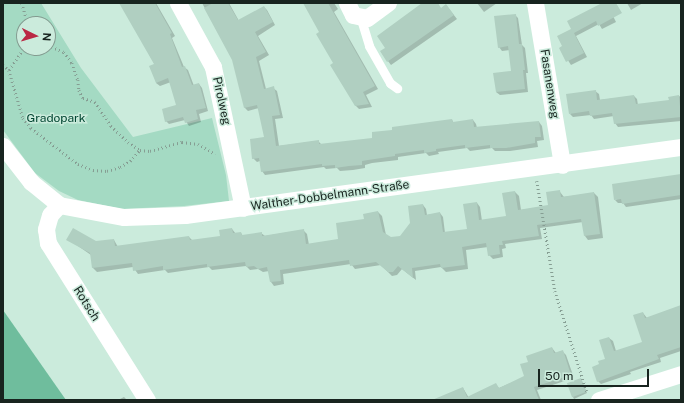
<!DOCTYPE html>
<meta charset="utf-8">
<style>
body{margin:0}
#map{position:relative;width:684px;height:403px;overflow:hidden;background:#cbebdc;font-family:"Public Sans",sans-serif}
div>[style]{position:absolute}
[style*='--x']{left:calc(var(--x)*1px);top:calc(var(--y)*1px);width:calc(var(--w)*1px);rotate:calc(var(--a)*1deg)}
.green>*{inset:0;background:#a4dac3}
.forest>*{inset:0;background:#6fbd9d}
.shadow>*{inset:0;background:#0003}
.building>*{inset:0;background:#b0cfc1;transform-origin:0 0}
.path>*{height:2.5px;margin-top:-1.25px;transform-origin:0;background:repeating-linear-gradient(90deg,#869e93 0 1px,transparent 0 4px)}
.service>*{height:9px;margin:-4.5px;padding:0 4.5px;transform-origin:4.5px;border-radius:4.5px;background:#fff}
.minor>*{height:17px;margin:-8.5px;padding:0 8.5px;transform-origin:8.5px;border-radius:8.5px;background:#fff}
span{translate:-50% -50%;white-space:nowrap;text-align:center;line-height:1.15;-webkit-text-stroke:3px #cbebdc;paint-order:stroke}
.street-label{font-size:12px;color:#18241f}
.park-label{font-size:12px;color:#004531}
.frame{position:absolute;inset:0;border:4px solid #18241f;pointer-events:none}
.north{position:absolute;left:16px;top:16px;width:40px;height:40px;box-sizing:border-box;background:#cbebdc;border:1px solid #839b90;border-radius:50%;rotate:95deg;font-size:11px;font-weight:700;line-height:16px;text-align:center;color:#18241f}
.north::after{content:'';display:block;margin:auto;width:14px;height:18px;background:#ba2844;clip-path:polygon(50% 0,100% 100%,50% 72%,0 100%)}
.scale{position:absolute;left:538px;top:369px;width:111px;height:18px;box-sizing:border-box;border:2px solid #18241f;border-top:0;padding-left:5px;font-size:12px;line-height:14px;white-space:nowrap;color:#18241f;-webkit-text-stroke:3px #cbebdc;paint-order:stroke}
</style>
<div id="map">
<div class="green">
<div style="clip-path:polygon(evenodd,3px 3px,41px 3px,81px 68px,133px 137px,212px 118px,226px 175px,229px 201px,184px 206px,122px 209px,78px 200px,59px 191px,35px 173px,3px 130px,3px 3px,24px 24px,48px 24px,48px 48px,24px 48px,24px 24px)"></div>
</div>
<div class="forest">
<div style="clip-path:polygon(3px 310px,66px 400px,3px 400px)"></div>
</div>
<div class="shadow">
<div style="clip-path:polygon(121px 3px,156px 3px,175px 36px,172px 38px,184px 67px,188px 70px,194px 86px,199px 84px,202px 88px,208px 111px,199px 114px,201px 122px,189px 126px,185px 120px,169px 124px,166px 121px,177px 105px,171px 82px,160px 86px,156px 83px,155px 65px)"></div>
<div style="clip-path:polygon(202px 3px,229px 3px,239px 21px,264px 7px,267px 10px,275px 25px,258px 36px,269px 55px,259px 61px,266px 89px,273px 88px,277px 91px,283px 118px,275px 119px,279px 146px,318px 141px,322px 145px,373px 139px,452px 120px,454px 123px,473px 120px,476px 124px,477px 128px,539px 122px,542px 126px,544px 140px,537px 141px,538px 147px,510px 151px,495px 151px,492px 148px,470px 151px,467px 148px,438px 152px,439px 154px,429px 156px,426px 153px,398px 157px,398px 160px,372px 163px,365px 165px,365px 168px,353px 170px,340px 171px,337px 168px,326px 169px,324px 167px,265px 175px,262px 171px,260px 161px,257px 162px,253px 158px,265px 138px,259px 108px,248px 111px,245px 108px,233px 60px)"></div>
<div style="clip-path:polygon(304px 3px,334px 3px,338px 9px,334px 12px,378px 89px,366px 95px,372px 107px,359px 109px,355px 105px,321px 33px)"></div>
<div style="clip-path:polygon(424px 3px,437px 3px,441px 9px,446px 5px,457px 19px,391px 65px,381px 52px,386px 48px)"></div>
<div style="clip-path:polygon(477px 3px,497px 3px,484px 12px)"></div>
<div style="clip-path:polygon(604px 3px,608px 6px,616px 22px,602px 29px,599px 24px,576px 36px,587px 57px,571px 65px,560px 48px,563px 46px,572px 29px)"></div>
<div style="clip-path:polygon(627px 3px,643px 3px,631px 10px)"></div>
<div style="clip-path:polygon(515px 15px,518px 18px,522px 45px,525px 48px,528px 73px,526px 73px,528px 92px,500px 95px,496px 92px,512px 72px,510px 50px,502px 51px,499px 47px)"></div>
<div style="clip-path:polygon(595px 91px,599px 94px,600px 100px,634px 96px,637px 99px,638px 105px,670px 101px,669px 98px,681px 96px,681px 121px,618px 127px,615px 123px,614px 116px,594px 119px,591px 115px,573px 117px,570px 114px)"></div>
<div style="clip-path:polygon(681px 175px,681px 199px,626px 207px,623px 203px,618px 203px,615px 200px)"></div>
<div style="clip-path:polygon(515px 192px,519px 196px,521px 210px,549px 206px,560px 192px,564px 197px,594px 193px,598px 197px,603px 238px,588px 240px,585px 236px,583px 222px,540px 228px,542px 239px,505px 244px,506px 248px,502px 249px,503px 257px,493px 259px,489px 255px,488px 247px,466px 250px,468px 269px,446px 272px,441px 267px,415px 271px,416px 280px,402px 269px,397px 275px,392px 276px,381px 265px,355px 269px,351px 264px,283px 274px,284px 284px,274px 286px,271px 282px,269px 271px,263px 272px,258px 269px,250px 270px,246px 266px,212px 270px,209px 267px,168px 273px,165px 270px,138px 274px,133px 267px,97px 272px,93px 268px,91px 255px,68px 239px,96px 242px,114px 240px,118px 247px,189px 237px,193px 241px,221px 237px,232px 229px,236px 234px,241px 233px,243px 236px,261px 233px,265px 236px,303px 230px,307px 234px,309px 245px,339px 240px,378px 212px,382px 216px,386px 235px,391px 238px,401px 237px,423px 205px,426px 209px,427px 215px,440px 213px,443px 217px,445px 233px,468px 230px,477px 203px,480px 207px,482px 221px,507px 217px)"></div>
<div style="clip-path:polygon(681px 306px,681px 351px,660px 358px,661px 362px,630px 372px,631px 374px,601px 384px,598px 381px,600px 365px,606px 359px,609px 338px,613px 341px,616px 351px,643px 343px,643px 313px,647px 318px)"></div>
<div style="clip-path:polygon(552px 348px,556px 353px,562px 351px,566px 355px,574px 378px,537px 390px,541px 400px,456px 400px,463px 388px,469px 398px,496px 385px,499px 388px,525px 377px,530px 363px)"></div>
<div style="clip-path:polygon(581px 379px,587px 393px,574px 399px,573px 397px)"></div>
<div style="clip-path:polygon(124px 397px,127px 400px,118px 400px)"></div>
</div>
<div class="building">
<div style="clip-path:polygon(119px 3px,155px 3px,172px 33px,170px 34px,182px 67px,185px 66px,192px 85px,199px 83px,206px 108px,196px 110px,198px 119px,185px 123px,183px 117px,165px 122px,162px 109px,176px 105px,168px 78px,156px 83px,149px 66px,154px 64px)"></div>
<div style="clip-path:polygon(213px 3px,228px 3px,238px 20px,264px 6px,273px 22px,255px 32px,266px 52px,256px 57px,264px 89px,274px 86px,280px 115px,272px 116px,276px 146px,319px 140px,319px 144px,372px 138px,372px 132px,392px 130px,392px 127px,452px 119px,453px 122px,473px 119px,474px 127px,539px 121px,541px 137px,535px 137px,535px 143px,506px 148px,490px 148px,490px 145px,465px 148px,465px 145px,436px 149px,436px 151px,424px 153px,424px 150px,395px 154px,395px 156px,368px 160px,362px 161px,362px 165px,349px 166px,335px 168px,335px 165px,322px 166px,322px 164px,261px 172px,259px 158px,252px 159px,250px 139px,264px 137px,257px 105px,244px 108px,232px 60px,204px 8px)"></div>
<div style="clip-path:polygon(303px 3px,328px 3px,375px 86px,363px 92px,369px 104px,355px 106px,330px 65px,333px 63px,316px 34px,319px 32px)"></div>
<div style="clip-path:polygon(422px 3px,438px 3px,441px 8px,446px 4px,454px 15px,387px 62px,380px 51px,385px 48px,377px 36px)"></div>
<div style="clip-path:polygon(602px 3px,616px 3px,622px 13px,598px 26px,596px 21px,574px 33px,584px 53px,566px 62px,559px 48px,562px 46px,557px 36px,571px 29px,567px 21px)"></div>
<div style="clip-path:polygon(516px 14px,519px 44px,522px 44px,525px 70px,523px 70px,525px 89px,496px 92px,493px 73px,511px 71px,508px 46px,498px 48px,494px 16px)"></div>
<div style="clip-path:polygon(596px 90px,597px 100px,634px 95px,636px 104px,669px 100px,668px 97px,679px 95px,681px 117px,614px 124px,612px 113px,590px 116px,589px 111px,569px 114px,566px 94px)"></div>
<div style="clip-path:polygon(681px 174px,681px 195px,622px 204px,621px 199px,614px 200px,612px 184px)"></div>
<div style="clip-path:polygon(560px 190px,561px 197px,594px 192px,600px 234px,584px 236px,581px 219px,537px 225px,539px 236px,502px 241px,503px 245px,499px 245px,500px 254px,488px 256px,486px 243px,462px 247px,465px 265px,441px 268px,440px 264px,412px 268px,413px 278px,398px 266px,393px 272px,388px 272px,376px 262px,350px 266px,349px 260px,280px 270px,281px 281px,270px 282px,267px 267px,258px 269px,254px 266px,246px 267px,245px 262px,207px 267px,207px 264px,163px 270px,163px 266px,133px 271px,132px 263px,92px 268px,90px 253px,66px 240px,73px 228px,96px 241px,114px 239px,115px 246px,189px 236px,190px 240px,220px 236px,219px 230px,232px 228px,233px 233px,241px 232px,242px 235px,262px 232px,262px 236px,304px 229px,306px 244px,338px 239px,336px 223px,364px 219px,363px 214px,378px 211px,383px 232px,391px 237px,400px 236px,410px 223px,408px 206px,423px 204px,425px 215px,440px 212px,443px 232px,467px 229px,463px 204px,477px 202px,479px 220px,506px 216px,502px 193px,515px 191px,518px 210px,548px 205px,546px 192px)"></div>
<div style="clip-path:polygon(681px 305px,681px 347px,657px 355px,659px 359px,597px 382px,592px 367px,599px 364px,598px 361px,605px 359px,599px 340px,609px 337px,614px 351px,642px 342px,633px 315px,643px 312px,645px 318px)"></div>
<div style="clip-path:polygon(552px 347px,554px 353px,563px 350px,571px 375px,534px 387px,539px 400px,432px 400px,463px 387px,467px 397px,496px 383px,499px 388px,524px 376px,520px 364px,528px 362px,526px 356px)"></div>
<div style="left:581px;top:378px;width:15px;height:15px;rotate:70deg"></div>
</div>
<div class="path">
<div style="--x:22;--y:3;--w:22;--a:74"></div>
<div style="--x:48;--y:45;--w:17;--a:24"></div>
<div style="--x:64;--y:52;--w:14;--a:54"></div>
<div style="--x:72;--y:63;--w:18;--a:71"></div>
<div style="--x:78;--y:80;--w:10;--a:84"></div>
<div style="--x:79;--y:90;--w:9;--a:63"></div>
<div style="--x:83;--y:98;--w:13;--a:18"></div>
<div style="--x:95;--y:102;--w:29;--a:56"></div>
<div style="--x:111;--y:126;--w:23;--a:43"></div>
<div style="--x:128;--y:142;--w:14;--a:34"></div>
<div style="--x:3;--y:65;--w:8;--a:40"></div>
<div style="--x:9;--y:70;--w:50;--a:73.7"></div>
<div style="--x:23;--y:118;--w:13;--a:51"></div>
<div style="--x:31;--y:128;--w:59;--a:37.5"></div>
<div style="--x:78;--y:164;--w:16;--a:22"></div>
<div style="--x:93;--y:170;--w:14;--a:4"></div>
<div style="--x:107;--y:171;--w:14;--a:-17"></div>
<div style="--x:120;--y:167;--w:12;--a:-31"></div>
<div style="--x:130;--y:161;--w:15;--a:-48"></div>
<div style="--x:140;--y:150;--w:10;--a:6"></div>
<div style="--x:150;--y:151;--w:33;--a:-16"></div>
<div style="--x:182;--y:142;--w:16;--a:7"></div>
<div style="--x:198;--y:144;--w:20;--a:30"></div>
<div style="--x:9;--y:70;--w:27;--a:-56"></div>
<div style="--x:537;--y:181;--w:111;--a:80.7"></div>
<div style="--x:555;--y:291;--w:106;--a:72.4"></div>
</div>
<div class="service">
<div style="--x:360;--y:16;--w:31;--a:73"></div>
<div style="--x:369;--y:46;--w:43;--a:60.4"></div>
<div style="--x:390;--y:83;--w:9;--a:36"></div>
</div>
<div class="minor">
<div style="--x:178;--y:3;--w:73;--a:61.3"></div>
<div style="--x:213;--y:67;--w:144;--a:78"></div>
<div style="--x:347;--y:3;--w:13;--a:63"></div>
<div style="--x:353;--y:15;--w:14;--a:12"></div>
<div style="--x:367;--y:18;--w:26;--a:-36"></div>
<div style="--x:535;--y:3;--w:164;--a:80.5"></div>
<div style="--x:3;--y:146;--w:46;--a:52.1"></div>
<div style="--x:31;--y:182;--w:36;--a:39"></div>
<div style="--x:59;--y:205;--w:66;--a:10.5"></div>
<div style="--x:124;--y:217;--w:61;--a:-1.9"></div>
<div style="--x:185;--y:215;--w:501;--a:-7.81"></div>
<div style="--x:59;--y:205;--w:13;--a:132"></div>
<div style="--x:50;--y:215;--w:15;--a:106"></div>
<div style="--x:46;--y:229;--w:14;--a:82"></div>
<div style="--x:48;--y:243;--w:186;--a:57.8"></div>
<div style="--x:599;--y:400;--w:86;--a:-17.6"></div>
</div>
<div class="street-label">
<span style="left:549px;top:84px;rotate:81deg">Fasanenweg</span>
<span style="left:221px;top:101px;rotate:78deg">Pirolweg</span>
<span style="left:330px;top:196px;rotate:-8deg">Walther-Dobbelmann-Straße</span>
<span style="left:86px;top:304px;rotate:58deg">Rotsch</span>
</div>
<div class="park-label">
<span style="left:56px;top:119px">Gradopark</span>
</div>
<div class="frame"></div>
<div class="north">N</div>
<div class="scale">50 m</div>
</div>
